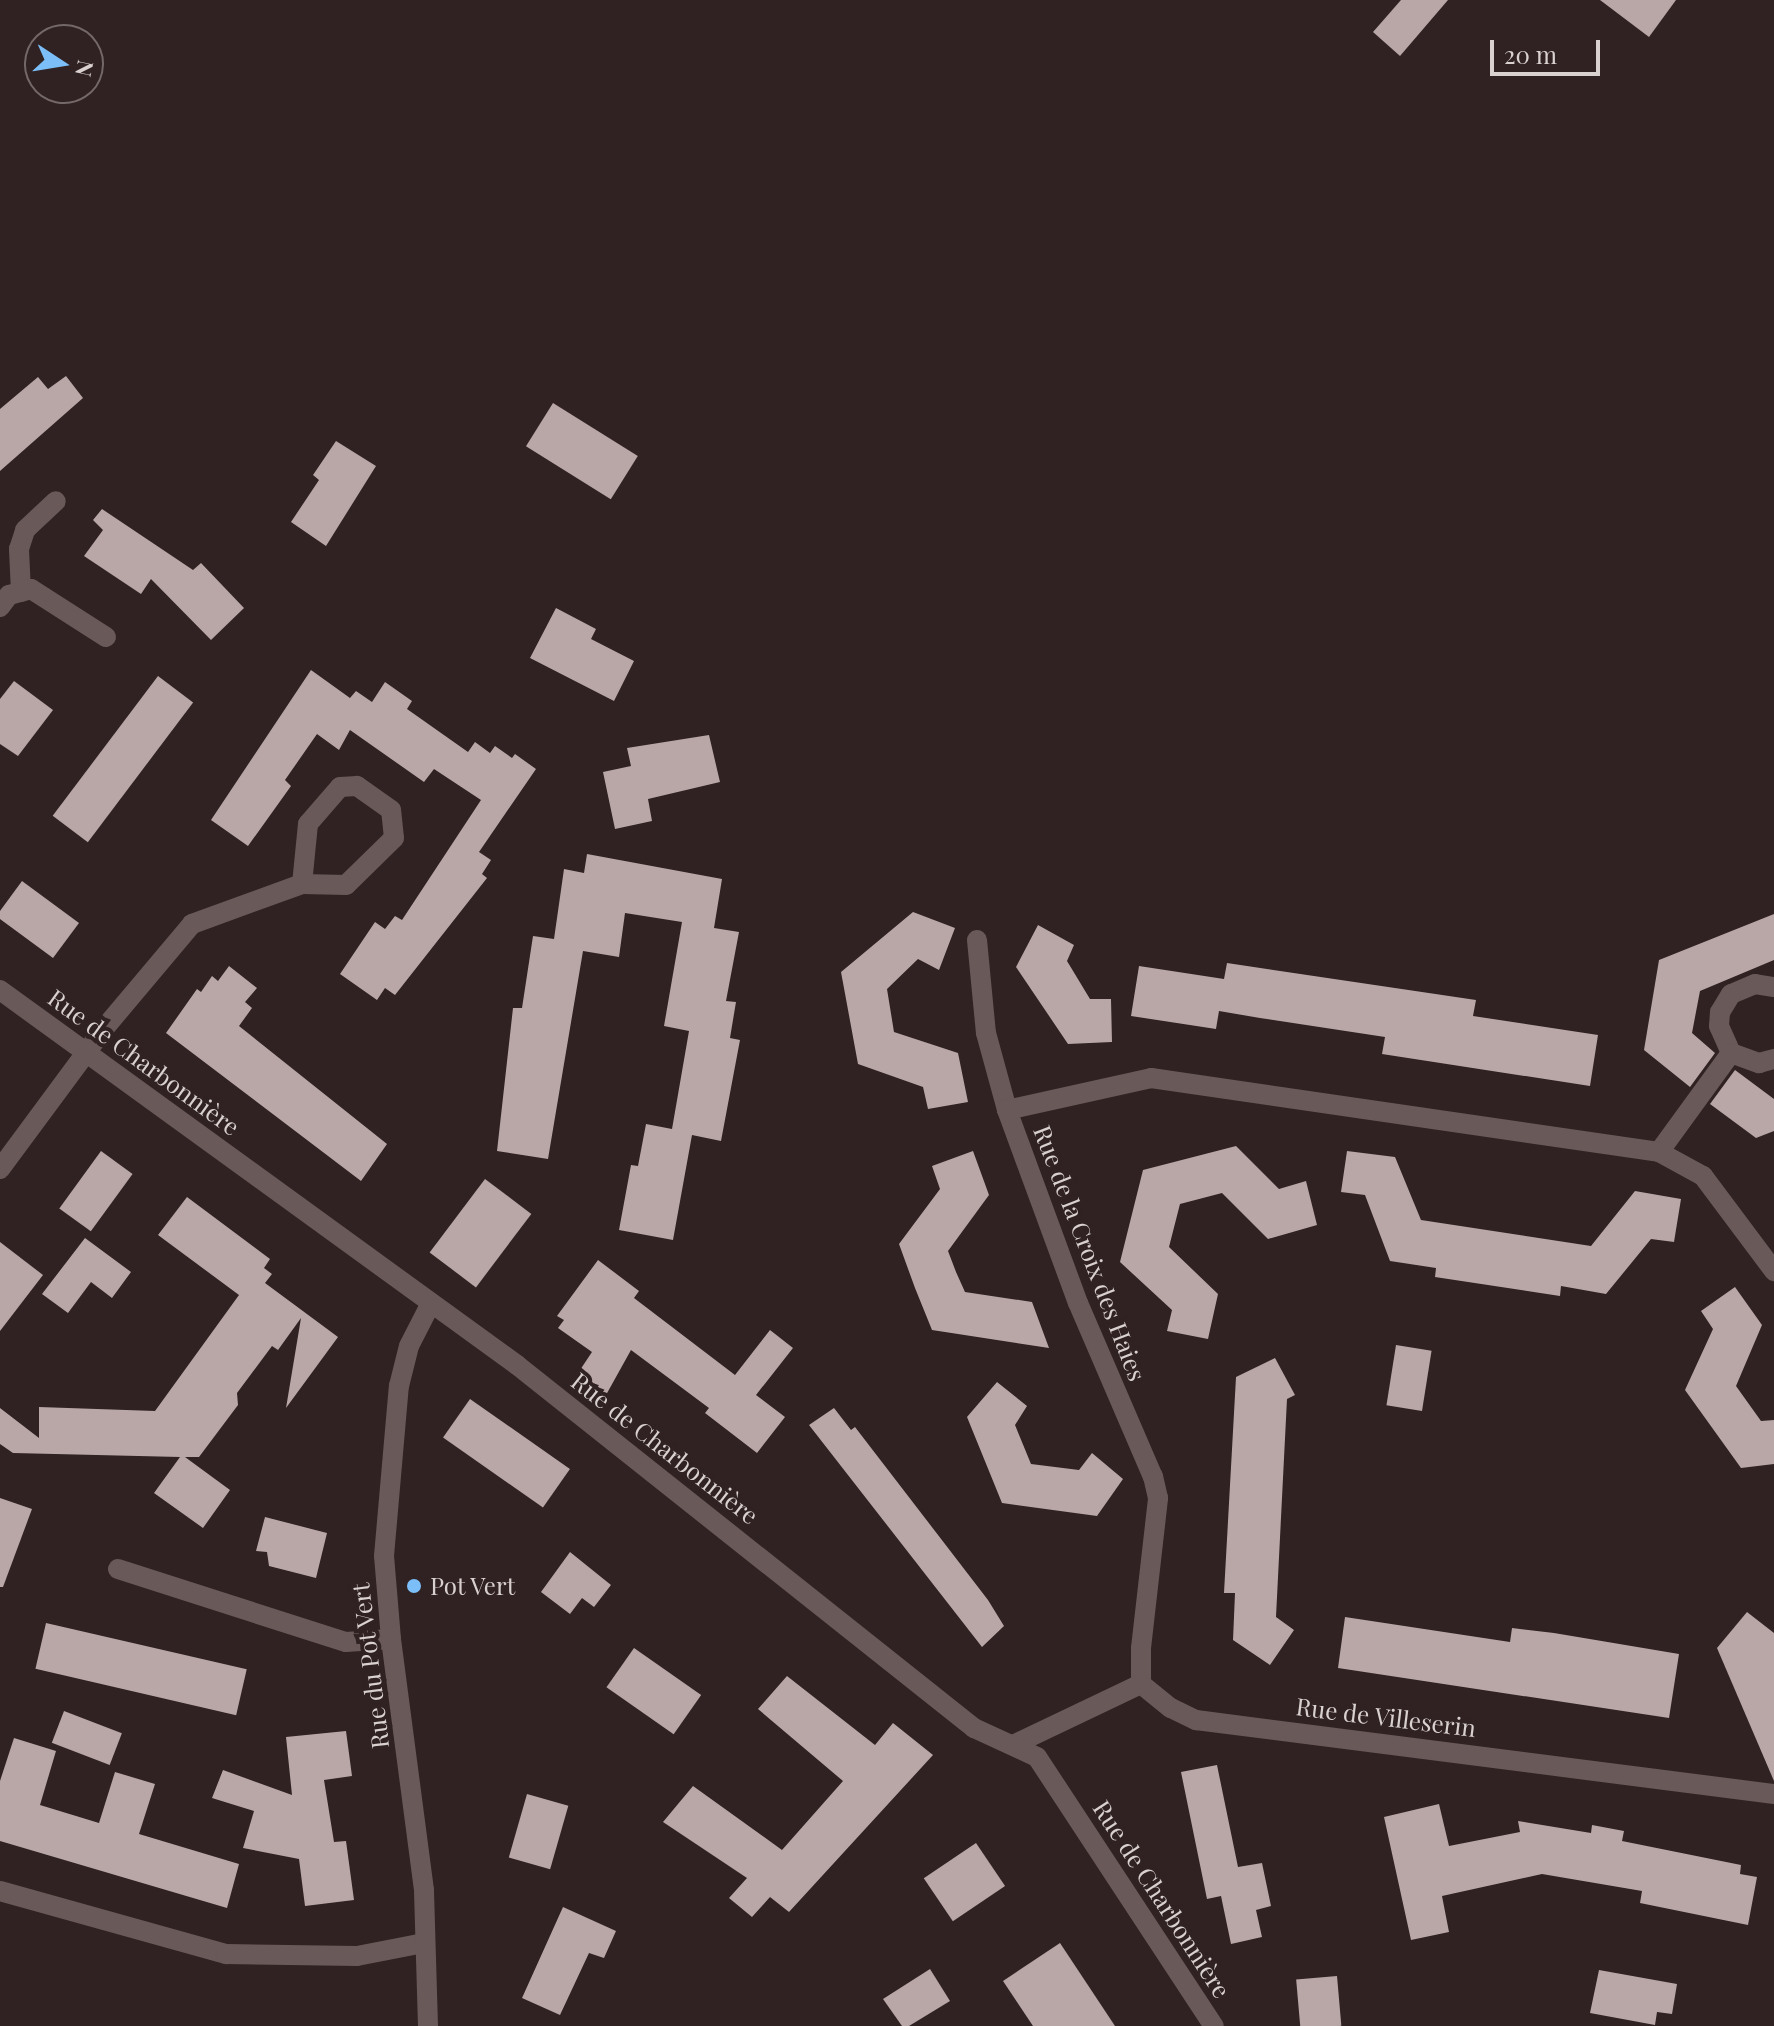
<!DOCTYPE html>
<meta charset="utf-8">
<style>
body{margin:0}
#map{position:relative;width:1774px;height:2026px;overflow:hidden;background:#302222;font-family:"Playfair Display",serif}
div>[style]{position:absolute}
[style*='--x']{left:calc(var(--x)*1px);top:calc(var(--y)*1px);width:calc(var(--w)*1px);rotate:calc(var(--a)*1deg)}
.building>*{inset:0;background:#b9a7a7;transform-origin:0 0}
.street>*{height:20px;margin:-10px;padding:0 10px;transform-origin:10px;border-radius:10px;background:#695959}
.secondary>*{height:20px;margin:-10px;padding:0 10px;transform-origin:10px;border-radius:10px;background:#695959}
.dots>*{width:22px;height:22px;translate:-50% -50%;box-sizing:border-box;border:4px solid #302222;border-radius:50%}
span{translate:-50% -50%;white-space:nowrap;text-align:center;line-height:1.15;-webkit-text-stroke:8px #302222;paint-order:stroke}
.street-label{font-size:24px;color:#d9d0d0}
.poi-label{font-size:24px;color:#d9d0d0}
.left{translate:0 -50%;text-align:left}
.north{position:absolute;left:24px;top:24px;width:80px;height:80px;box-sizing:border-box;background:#302222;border:2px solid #746868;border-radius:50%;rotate:102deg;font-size:22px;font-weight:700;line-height:32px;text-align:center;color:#d9d0d0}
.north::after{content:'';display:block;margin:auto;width:28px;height:36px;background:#7bbef8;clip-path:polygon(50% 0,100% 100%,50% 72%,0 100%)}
.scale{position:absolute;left:1490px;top:40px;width:110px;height:36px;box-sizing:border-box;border:4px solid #d9d0d0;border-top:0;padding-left:10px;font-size:24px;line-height:28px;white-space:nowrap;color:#d9d0d0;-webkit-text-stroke:6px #302222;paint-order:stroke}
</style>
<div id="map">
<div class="building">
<div style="clip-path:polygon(1401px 0,1448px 0,1400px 56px,1373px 32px)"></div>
<div style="clip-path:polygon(1600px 0,1676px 0,1649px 37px)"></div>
<div style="clip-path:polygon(66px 376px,83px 398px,0 471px,0 409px,38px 377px,48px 389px)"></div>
<div style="left:553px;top:403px;width:100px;height:51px;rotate:32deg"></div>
<div style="clip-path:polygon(336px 441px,376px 466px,326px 546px,291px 522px,319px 480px,313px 475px)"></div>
<div style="clip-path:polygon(102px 509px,193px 570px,201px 563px,244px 608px,211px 640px,151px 579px,141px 594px,84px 556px,103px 530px,93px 520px)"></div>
<div style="clip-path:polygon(556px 608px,596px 629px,591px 639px,634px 661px,614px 701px,530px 658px)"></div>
<div style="clip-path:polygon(311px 670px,350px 698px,356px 691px,372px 702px,385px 682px,412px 701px,407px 709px,468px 752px,475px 742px,490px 753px,495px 746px,512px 758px,515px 754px,536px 769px,479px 852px,491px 860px,482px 874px,487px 878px,395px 995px,385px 988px,377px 1000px,340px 974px,375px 922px,385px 929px,395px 916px,402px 920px,481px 800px,434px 769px,424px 782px,350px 730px,339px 750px,317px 734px,285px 780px,291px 786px,248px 846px,211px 820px)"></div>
<div style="left:158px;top:676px;width:44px;height:175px;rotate:37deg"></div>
<div style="clip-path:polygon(14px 681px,53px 710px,18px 756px,0 744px,0 699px)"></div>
<div style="clip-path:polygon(709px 735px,720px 782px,648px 799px,652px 821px,615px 829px,603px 772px,631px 766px,627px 748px)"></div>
<div style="clip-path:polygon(587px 854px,722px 879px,714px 928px,739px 932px,726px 1001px,736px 1002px,730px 1038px,740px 1040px,721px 1141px,692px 1135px,673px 1240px,619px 1230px,631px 1165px,638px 1166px,646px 1124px,672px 1129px,689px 1031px,664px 1026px,682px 922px,625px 913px,619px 957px,583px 951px,548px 1159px,497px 1151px,513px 1008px,522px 1008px,533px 936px,554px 939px,564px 869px,584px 873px)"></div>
<div style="clip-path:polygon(22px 881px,79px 923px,53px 958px,0 919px,0 911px)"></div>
<div style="clip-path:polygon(913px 912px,955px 928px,939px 970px,918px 959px,887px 989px,894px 1032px,958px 1053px,968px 1102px,928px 1109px,923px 1087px,858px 1064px,841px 972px)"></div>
<div style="clip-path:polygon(1774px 914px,1774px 960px,1700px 991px,1692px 1033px,1715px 1053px,1690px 1087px,1644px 1050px,1659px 960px)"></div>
<div style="clip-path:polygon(1038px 925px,1074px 945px,1067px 961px,1090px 999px,1111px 999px,1112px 1042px,1068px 1044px,1016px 967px)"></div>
<div style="clip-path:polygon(1227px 963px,1476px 1000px,1473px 1016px,1598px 1035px,1590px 1086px,1382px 1054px,1385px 1037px,1260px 1018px,1219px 1011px,1216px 1029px,1131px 1016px,1139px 966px,1224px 979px)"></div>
<div style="clip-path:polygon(229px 966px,257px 988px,245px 1002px,252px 1008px,239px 1026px,387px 1144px,361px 1181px,166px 1033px,197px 989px,201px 992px,212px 976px,218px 981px)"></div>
<div style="clip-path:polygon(1735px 1070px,1774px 1099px,1774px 1131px,1756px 1138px,1710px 1104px)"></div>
<div style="clip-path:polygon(1236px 1146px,1279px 1189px,1306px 1181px,1317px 1225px,1268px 1239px,1222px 1193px,1180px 1204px,1169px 1247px,1218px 1294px,1208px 1339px,1167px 1331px,1172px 1310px,1120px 1262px,1143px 1170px)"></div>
<div style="left:101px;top:1151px;width:39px;height:71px;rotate:36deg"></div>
<div style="clip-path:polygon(973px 1151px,989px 1195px,948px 1251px,956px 1272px,965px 1292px,1032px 1302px,1049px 1348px,932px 1330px,915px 1288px,899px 1244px,940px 1189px,932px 1166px)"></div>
<div style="clip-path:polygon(1347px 1151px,1395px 1157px,1421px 1220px,1591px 1246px,1635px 1191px,1681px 1199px,1674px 1242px,1651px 1239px,1606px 1294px,1561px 1286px,1560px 1296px,1435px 1277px,1436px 1268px,1390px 1261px,1365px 1195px,1341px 1192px)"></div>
<div style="left:485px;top:1179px;width:58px;height:92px;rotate:37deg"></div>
<div style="clip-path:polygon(187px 1197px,270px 1259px,264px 1268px,272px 1274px,265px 1283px,338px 1337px,286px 1408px,301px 1318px,278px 1350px,272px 1346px,237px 1393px,238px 1405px,199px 1457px,185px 1457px,230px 1490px,203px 1528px,154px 1493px,180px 1457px,13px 1453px,0 1444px,0 1408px,39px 1438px,39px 1407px,155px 1411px,239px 1295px,158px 1235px)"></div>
<div style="clip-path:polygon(85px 1238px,131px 1272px,112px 1298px,91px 1282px,68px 1313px,42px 1294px)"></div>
<div style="clip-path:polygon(0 1242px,43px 1275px,0 1331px)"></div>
<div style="clip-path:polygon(598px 1260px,639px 1291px,634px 1298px,735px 1375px,770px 1330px,793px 1348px,756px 1395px,785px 1417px,757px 1453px,705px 1413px,709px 1408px,631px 1350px,606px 1395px,578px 1373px,592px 1352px,558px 1328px,564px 1320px,557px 1316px)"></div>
<div style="clip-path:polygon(1735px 1287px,1762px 1325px,1736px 1386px,1761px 1421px,1774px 1420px,1774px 1464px,1741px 1468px,1685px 1390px,1713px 1329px,1701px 1311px)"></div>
<div style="left:1396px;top:1345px;width:36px;height:61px;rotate:9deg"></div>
<div style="clip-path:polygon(1275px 1358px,1295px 1395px,1287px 1399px,1276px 1617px,1294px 1630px,1270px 1665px,1233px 1640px,1235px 1593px,1224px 1593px,1236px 1377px)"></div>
<div style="clip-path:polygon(997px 1382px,1027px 1406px,1015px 1425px,1031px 1464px,1079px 1470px,1092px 1453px,1123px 1479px,1097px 1516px,1002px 1503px,967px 1417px)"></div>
<div style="left:470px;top:1399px;width:122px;height:47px;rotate:35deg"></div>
<div style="clip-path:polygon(834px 1408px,851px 1430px,855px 1427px,988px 1600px,1004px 1626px,982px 1647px,809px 1425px)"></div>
<div style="clip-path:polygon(0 1498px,32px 1509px,3px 1587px,0 1587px)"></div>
<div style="clip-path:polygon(265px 1517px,327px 1533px,316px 1578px,269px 1566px,267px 1552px,256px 1551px)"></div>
<div style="clip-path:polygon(570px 1552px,611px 1585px,594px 1607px,582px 1598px,570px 1614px,541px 1592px)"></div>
<div style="clip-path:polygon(1747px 1612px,1774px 1633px,1774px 1781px,1717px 1648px)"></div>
<div style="clip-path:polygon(1345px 1617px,1510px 1642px,1512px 1628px,1554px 1633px,1679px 1654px,1669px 1718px,1338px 1668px)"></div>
<div style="left:46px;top:1623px;width:206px;height:47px;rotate:13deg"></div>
<div style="left:634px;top:1648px;width:82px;height:48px;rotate:35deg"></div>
<div style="clip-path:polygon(787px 1676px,875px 1745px,893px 1723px,933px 1755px,789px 1912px,770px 1897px,752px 1917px,729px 1898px,747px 1878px,663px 1822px,693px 1786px,782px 1850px,843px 1781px,758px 1709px)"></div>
<div style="left:64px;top:1711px;width:62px;height:34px;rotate:21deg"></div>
<div style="clip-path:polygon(346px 1731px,352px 1776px,324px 1780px,334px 1842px,346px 1841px,354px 1900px,305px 1906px,299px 1859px,243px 1848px,254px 1811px,212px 1798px,223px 1770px,292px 1795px,286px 1737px)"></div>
<div style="clip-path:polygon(14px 1738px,56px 1751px,40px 1805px,99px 1823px,115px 1772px,155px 1784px,139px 1834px,239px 1864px,227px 1908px,0 1841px,0 1781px)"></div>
<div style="clip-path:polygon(1217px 1765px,1238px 1867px,1262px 1863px,1271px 1906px,1256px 1910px,1262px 1937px,1231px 1944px,1221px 1896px,1207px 1899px,1181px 1772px)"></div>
<div style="left:527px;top:1794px;width:43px;height:66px;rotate:16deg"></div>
<div style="clip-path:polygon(1439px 1804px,1449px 1846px,1520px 1832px,1518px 1821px,1591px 1833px,1592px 1825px,1624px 1831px,1622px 1841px,1741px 1865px,1740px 1874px,1757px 1877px,1748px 1925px,1640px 1903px,1642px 1891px,1542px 1874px,1442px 1896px,1449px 1932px,1411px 1940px,1384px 1817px)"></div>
<div style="left:976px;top:1843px;width:52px;height:63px;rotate:56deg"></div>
<div style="clip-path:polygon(563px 1907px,616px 1931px,604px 1958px,589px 1953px,560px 2015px,522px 1998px)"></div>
<div style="clip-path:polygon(1060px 1943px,1115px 2026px,1033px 2026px,1003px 1981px)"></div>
<div style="clip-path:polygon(930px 1969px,950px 2001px,909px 2026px,902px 2026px,883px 1999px)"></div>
<div style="clip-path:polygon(1599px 1970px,1677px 1984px,1672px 2014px,1657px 2012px,1655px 2025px,1590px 2013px)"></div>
<div style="left:1337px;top:1976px;width:50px;height:41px;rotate:85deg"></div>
</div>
<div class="street">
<div style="--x:21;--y:592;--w:43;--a:-92.7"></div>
<div style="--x:19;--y:549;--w:20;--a:-72"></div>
<div style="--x:25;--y:530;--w:42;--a:-43.1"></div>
<div style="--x:0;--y:607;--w:15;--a:-53"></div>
<div style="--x:9;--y:595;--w:23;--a:-15"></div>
<div style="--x:31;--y:589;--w:89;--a:32.6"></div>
<div style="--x:977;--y:940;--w:93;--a:84.5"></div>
<div style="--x:986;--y:1033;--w:80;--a:74.7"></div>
<div style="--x:1774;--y:987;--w:19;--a:-171"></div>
<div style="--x:1755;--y:984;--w:26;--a:157"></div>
<div style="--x:1731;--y:994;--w:21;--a:121"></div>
<div style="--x:1720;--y:1012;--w:14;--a:94"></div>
<div style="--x:1719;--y:1026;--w:30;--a:66"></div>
<div style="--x:1731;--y:1053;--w:30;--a:20"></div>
<div style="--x:1759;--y:1063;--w:16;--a:-15"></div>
<div style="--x:1659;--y:1152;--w:122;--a:-54"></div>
<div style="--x:0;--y:1169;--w:172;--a:-53.5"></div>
<div style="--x:102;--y:1031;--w:140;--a:-49.9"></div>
<div style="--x:192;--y:924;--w:117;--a:-20"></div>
<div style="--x:302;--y:884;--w:44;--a:1.3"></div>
<div style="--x:346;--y:885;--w:67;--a:-44.4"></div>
<div style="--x:394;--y:838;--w:28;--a:-96"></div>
<div style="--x:391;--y:810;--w:42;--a:-144.8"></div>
<div style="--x:357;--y:786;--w:17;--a:177"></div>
<div style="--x:340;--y:787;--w:49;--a:130.9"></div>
<div style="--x:308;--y:824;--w:60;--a:95.7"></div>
<div style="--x:118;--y:1569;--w:239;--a:17.8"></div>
<div style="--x:346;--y:1642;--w:45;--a:-3.8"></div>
<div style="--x:1141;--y:1684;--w:36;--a:-90"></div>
<div style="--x:1141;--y:1648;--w:151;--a:-83.5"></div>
<div style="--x:1158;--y:1498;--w:22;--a:-103"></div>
<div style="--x:1153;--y:1477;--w:189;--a:-113.3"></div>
<div style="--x:1078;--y:1303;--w:206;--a:-110.2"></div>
<div style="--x:1007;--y:1110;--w:148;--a:-12.5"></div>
<div style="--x:1151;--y:1078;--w:513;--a:8.29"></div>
<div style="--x:1659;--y:1152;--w:50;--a:28.6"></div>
<div style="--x:1703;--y:1176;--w:119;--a:53.2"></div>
<div style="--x:1141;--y:1684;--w:38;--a:39"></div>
<div style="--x:1171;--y:1708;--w:28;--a:26"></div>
<div style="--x:1196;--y:1720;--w:583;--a:7.3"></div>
<div style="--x:1015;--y:1744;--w:140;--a:-25.5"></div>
<div style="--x:0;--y:1891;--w:235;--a:15.6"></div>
<div style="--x:226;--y:1954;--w:131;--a:0.9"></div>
<div style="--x:357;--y:1956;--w:68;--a:-11"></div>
<div style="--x:428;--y:2026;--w:136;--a:-91.7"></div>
<div style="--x:424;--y:1890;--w:253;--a:-97.5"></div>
<div style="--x:391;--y:1639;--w:83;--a:-94.8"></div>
<div style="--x:384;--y:1556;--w:171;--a:-85"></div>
<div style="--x:399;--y:1386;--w:41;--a:-76"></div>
<div style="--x:409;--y:1346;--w:46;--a:-62.9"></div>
</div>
<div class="secondary">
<div style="--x:0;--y:990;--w:639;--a:35.95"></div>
<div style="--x:517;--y:1365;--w:584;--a:38.46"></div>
<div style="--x:974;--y:1728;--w:69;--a:24.7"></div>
<div style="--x:1037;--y:1757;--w:322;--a:56.7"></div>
</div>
<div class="dots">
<div style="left:414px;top:1586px;background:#7bbef8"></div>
</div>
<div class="street-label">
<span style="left:144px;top:1062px;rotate:36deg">Rue de Charbonnière</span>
<span style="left:1090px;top:1253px;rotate:69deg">Rue de la Croix des Haies</span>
<span style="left:665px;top:1448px;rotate:38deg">Rue de Charbonnière</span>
<span style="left:370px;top:1666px;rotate:-97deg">Rue du Pot Vert</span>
<span style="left:1386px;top:1717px;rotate:7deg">Rue de Villeserin</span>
<span style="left:1162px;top:1899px;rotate:57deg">Rue de Charbonnière</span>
</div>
<div class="poi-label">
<span class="left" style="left:430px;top:1586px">Pot Vert</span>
</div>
<div class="north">N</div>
<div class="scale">20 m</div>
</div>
